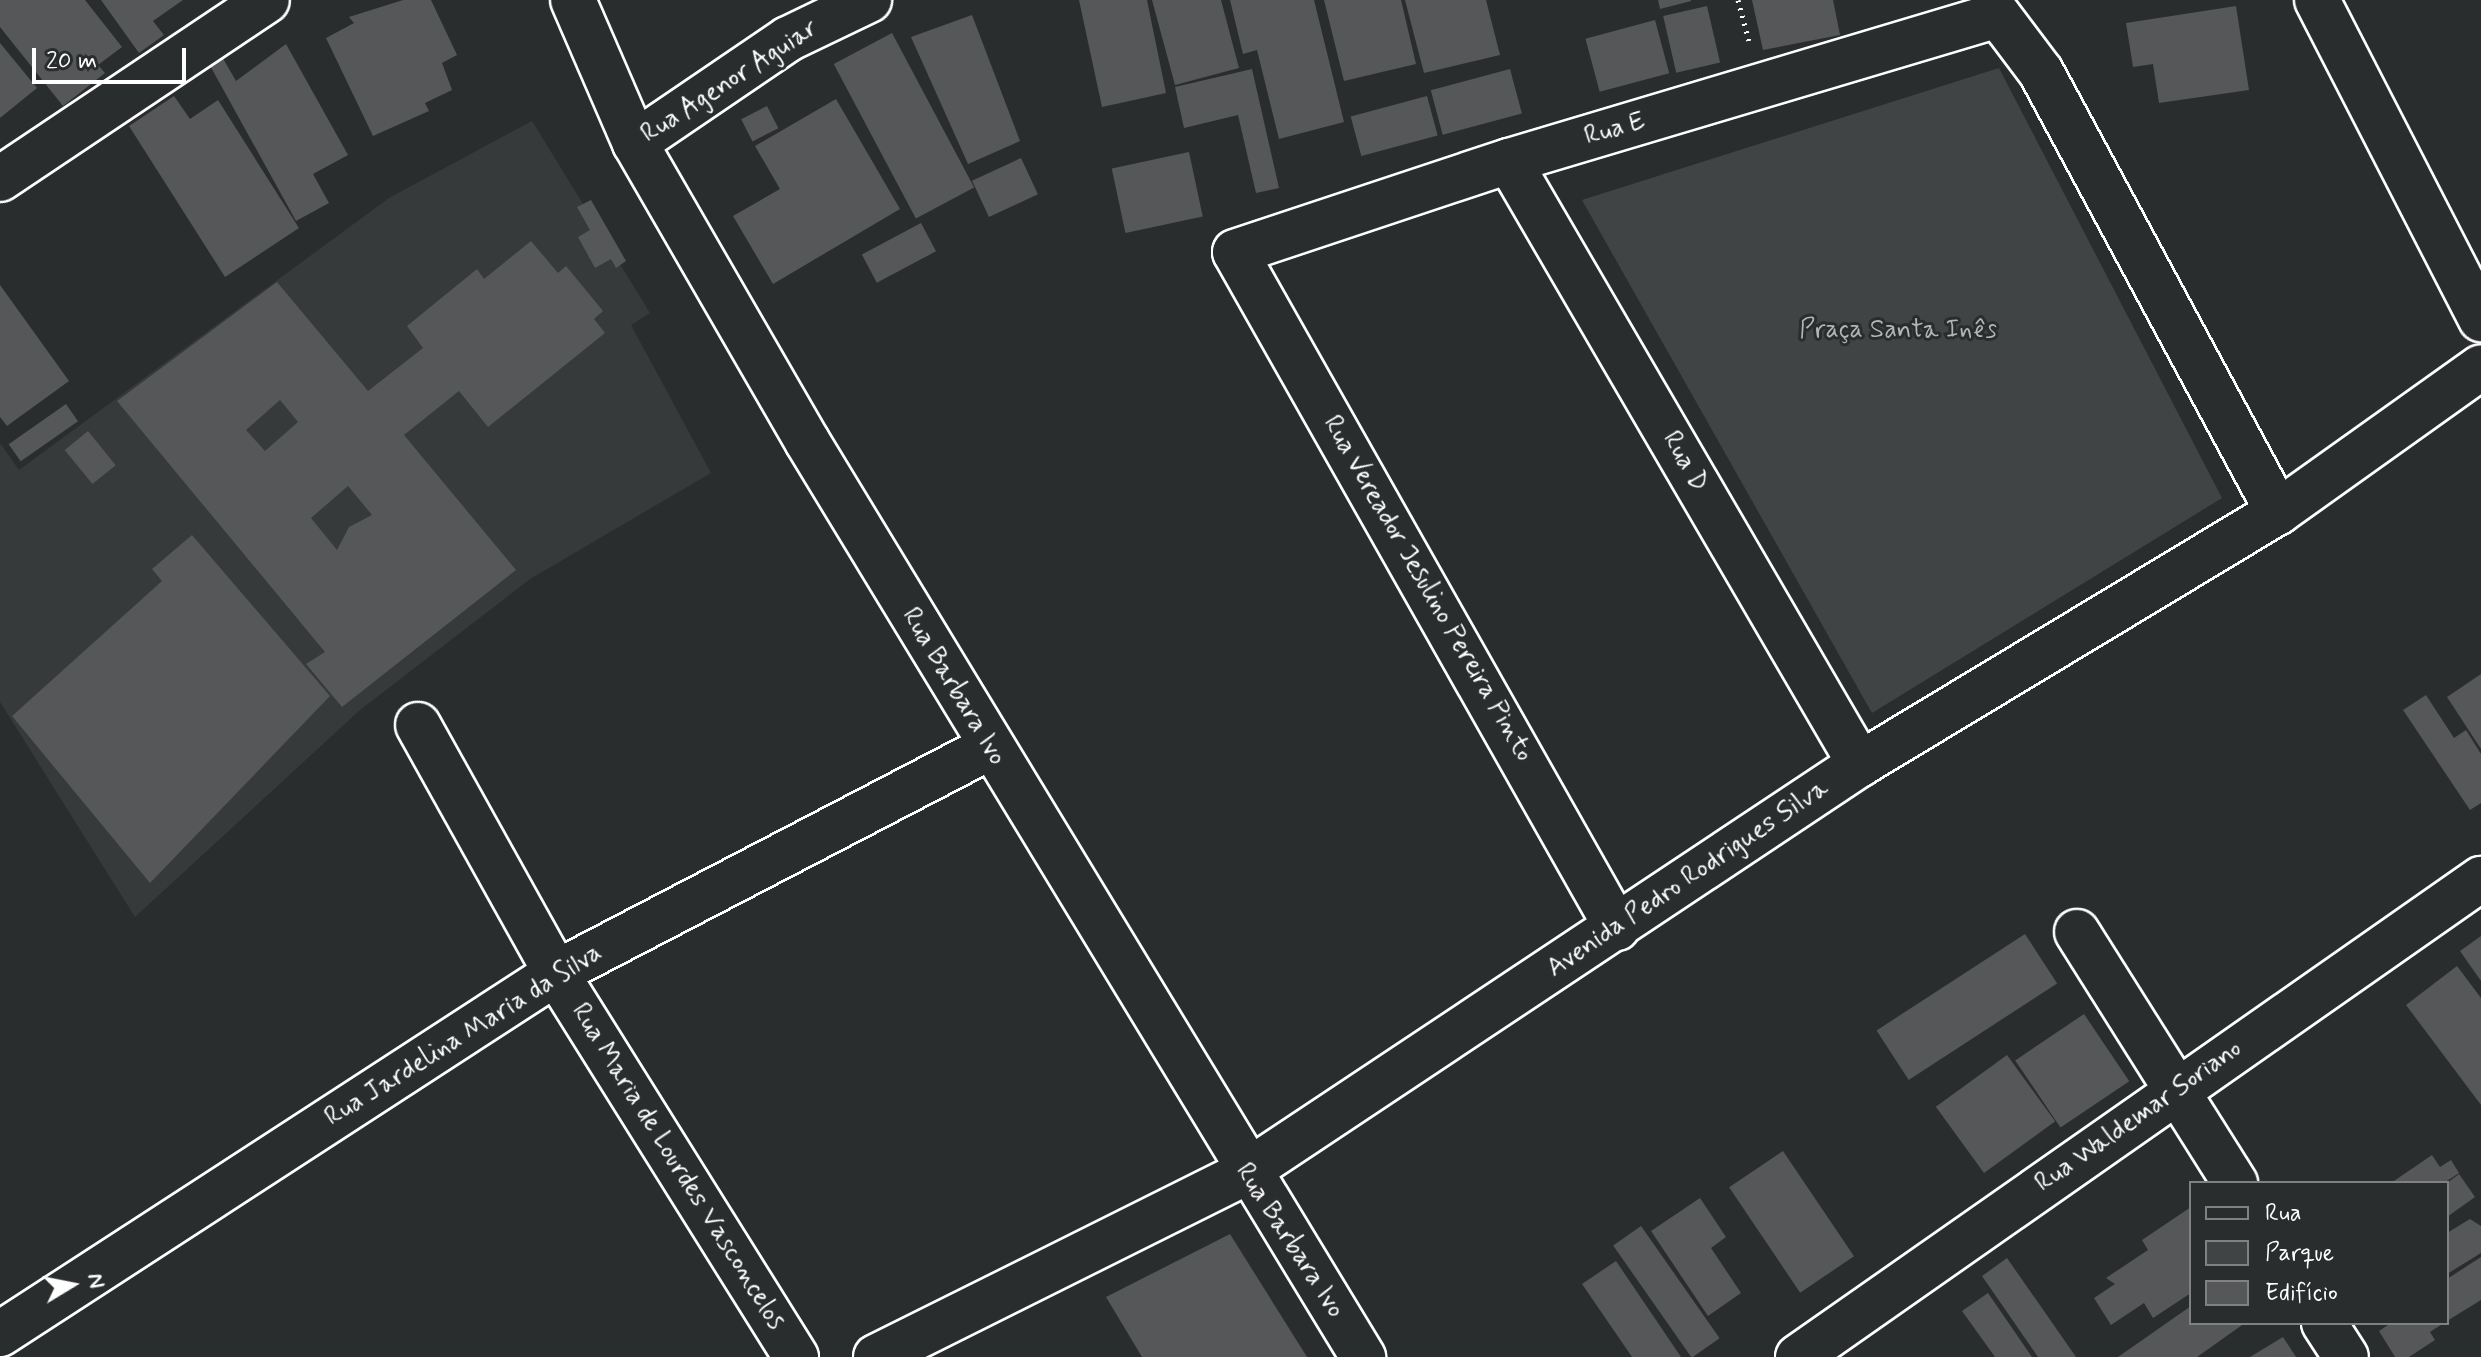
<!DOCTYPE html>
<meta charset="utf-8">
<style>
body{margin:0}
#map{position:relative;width:2481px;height:1357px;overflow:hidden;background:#2a2d2e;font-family:Mynerve,sans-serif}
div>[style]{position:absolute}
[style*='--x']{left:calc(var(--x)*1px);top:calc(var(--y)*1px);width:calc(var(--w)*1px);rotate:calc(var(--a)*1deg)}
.built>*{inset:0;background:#373a3b}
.green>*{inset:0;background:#414445}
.building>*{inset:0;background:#555758;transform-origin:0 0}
.path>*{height:5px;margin-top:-2.5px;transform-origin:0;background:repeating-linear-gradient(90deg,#fff 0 2px,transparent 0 8px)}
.roads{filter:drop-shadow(2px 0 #fff) drop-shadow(-2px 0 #fff) drop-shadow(0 2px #fff) drop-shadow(0 -2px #fff)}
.minor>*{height:44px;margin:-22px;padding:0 22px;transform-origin:22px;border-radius:22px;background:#2a2d2e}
span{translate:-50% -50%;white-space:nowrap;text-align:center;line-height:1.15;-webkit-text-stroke:6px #2a2d2e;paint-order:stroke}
.street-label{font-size:26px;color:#fff}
.park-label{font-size:26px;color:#b3b4b5}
.legend{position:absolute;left:2189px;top:1181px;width:260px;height:144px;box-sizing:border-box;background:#2a2d2e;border:2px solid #7f8182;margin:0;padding:10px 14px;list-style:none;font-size:24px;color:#fff}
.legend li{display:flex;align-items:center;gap:16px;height:40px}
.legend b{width:40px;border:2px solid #7f8182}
.north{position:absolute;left:32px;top:1245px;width:80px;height:80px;-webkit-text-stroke:6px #2a2d2e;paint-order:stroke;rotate:80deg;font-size:22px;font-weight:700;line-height:32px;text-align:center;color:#fff}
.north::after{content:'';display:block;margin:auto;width:28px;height:36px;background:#fff;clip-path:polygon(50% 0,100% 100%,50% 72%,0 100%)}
.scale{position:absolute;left:32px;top:48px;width:154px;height:36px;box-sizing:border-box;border:4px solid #fff;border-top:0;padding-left:10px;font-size:24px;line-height:28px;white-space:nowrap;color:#fff;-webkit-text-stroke:6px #2a2d2e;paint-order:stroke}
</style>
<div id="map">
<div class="built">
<div style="clip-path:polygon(532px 121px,650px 313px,631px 325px,711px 473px,530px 579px,360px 710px,135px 917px,0 702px,0 443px,19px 470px,389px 198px)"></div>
</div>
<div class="green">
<div style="clip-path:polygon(1999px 68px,2222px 498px,1872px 713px,1582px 200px)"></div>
</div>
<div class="building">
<div style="clip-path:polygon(0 0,85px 0,122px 47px,98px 65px,105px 73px,63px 106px,0 27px)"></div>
<div style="clip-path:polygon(101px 0,183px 0,153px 21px,164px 35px,139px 53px)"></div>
<div style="clip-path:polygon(403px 0,431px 0,457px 55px,442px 63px,452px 90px,425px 103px,429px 111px,373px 136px,326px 38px,354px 23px,349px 17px)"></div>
<div style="clip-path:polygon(1079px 0,1147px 0,1166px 93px,1102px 107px)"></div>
<div style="clip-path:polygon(1152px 0,1221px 0,1239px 68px,1175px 85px)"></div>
<div style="clip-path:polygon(1230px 0,1314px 0,1344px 122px,1279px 139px,1257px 50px,1243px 54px)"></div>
<div style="clip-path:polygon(1324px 0,1401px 0,1416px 64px,1344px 81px)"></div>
<div style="clip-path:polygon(1405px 0,1486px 0,1500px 55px,1424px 73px)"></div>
<div style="clip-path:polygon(1658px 0,1691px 0,1691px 1px,1660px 9px)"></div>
<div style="clip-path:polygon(1752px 0,1833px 0,1840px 35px,1763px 50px)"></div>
<div style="left:1707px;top:6px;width:58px;height:45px;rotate:77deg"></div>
<div style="clip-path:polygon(2236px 6px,2249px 90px,2159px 103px,2153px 64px,2133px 67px,2126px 23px)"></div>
<div style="clip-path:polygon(972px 15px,1020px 141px,968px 164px,911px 37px)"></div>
<div style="left:1655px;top:20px;width:55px;height:72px;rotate:75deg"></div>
<div style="left:892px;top:33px;width:175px;height:66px;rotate:62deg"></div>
<div style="clip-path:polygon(0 43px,37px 88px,0 118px)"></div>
<div style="clip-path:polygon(286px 44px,348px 155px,313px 174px,329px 203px,296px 221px,208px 62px,221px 55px,236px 81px)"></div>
<div style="clip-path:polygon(1252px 69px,1279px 188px,1256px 193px,1238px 115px,1184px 128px,1175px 87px)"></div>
<div style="left:1510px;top:69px;width:46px;height:82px;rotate:75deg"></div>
<div style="clip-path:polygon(174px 96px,190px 119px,218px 100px,299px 228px,225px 277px,129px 126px)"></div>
<div style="left:1427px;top:96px;width:41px;height:79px;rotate:75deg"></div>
<div style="clip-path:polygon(836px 99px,900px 209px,773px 284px,733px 216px,780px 189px,755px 146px)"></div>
<div style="left:767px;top:106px;width:25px;height:29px;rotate:63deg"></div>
<div style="left:1189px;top:152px;width:66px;height:79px;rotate:78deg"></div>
<div style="left:1021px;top:158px;width:40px;height:54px;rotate:65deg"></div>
<div style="clip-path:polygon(591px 200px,626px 261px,616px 268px,611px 259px,595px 268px,578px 237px,590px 230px,577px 207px)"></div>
<div style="left:921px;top:223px;width:32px;height:67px;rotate:62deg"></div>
<div style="clip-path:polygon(evenodd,531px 241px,558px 273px,566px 266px,603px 311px,594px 319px,605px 333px,488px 427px,459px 391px,404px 435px,516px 570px,342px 707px,306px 664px,325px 652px,117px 401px,277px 282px,368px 391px,423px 348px,407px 326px,477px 269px,484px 279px,531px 241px,280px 400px,298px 422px,265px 451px,246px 430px,280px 400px,531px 241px,348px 486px,372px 515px,349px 527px,337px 550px,311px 518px,348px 486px)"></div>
<div style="clip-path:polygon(0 285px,69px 381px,7px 426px,0 417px)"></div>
<div style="left:66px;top:404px;width:21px;height:70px;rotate:55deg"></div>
<div style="left:88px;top:431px;width:44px;height:30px;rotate:51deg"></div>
<div style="clip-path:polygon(192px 535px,330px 696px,150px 883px,12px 716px,162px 581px,152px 569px)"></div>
<div style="clip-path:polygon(2481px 674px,2481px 749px,2447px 697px)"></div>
<div style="clip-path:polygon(2426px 695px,2454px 738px,2466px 730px,2481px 754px,2481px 803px,2470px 810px,2403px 710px)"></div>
<div style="left:2025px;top:934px;width:59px;height:177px;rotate:57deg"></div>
<div style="clip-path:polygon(2481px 936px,2481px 981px,2460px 951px)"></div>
<div style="clip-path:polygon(2457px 966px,2481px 998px,2481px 1105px,2406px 1005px)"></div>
<div style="left:2084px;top:1014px;width:81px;height:83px;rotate:56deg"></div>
<div style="left:2007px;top:1055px;width:82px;height:88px;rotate:54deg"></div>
<div style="left:1783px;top:1151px;width:127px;height:65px;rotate:56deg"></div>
<div style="clip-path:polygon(2432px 1155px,2440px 1167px,2451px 1160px,2459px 1173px,2444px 1183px,2391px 1183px)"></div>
<div style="clip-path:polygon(2459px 1174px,2475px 1197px,2447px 1217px,2447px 1183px)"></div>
<div style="clip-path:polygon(1700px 1198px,1726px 1237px,1711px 1248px,1741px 1293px,1708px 1316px,1651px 1231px)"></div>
<div style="clip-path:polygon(2191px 1207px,2191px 1293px,2153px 1318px,2144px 1303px,2111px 1325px,2094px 1298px,2115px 1284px,2106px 1278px,2148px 1250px,2142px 1240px)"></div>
<div style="clip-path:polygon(2470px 1219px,2481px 1226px,2481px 1253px,2447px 1274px,2447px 1233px)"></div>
<div style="left:1641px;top:1226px;width:137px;height:34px;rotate:55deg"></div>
<div style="clip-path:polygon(1230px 1234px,1307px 1357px,1142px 1357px,1106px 1297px)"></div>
<div style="clip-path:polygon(2481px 1257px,2481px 1300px,2447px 1321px,2447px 1279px)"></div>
<div style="clip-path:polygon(2007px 1258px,2076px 1357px,2038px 1357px,1982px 1276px)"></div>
<div style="clip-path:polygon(1616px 1261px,1681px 1357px,1632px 1357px,1582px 1284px)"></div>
<div style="clip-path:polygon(1988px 1293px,2032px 1357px,1995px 1357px,1962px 1311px)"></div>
<div style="clip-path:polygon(2191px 1306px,2191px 1323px,2245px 1323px,2197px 1357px,2118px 1357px)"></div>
<div style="clip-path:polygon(2391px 1323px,2444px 1323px,2430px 1332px,2435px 1340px,2409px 1357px,2395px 1357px,2379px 1331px)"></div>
<div style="clip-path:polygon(2283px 1337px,2296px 1357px,2250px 1357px)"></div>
</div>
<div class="path">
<div style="--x:1738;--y:0;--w:42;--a:75"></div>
</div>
<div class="roads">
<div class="minor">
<div style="--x:573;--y:0;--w:156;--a:66.6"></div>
<div style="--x:635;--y:143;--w:344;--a:60"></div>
<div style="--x:807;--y:441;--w:1072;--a:58.74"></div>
<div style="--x:2317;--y:0;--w:359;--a:62.8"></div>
<div style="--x:635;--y:143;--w:185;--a:-34.2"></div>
<div style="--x:788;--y:39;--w:90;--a:-25.7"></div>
<div style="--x:1509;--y:161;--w:698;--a:59.8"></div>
<div style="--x:0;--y:179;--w:321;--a:-33.8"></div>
<div style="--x:418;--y:725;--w:284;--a:60.9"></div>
<div style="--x:556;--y:973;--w:453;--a:58"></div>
<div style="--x:1617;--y:928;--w:776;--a:-119.47"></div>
<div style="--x:1235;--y:252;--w:289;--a:-18.4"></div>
<div style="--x:1509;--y:161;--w:510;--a:-16.62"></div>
<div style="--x:1998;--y:15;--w:71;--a:53"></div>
<div style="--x:2041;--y:72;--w:500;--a:61.7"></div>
<div style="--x:2077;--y:932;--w:297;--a:57.8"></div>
<div style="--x:2324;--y:1323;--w:40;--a:57.1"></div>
<div style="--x:0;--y:1334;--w:663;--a:-32.99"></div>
<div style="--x:556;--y:973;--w:488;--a:-27.5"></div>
<div style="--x:876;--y:1357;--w:412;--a:-26.5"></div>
<div style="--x:1245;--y:1173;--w:739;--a:-33.63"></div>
<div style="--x:1860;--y:764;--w:488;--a:-31.1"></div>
<div style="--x:2278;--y:512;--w:249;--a:-35.5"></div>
<div style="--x:1798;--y:1357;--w:834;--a:-34.99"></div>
</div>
</div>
<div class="street-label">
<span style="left:730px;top:82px;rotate:-33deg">Rua Agenor Aguiar</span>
<span style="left:1615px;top:130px;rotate:-16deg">Rua E</span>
<span style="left:1684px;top:462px;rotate:60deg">Rua D</span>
<span style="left:1427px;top:589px;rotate:60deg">Rua Vereador Jesulino Pereira Pinto</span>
<span style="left:953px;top:687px;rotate:59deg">Rua Barbara Ivo</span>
<span style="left:1688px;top:879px;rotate:-34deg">Avenida Pedro Rodrigues Silva</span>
<span style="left:464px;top:1036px;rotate:-32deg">Rua Jardelina Maria da Silva</span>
<span style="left:2139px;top:1117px;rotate:-35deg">Rua Waldemar Soriano</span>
<span style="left:677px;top:1167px;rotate:58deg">Rua Maria de Lourdes Vasconcelos</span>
<span style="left:1289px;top:1241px;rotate:57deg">Rua Barbara Ivo</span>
</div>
<div class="park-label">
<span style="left:1898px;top:331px">Praça Santa Inês</span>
</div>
<ul class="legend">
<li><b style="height:10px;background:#2a2d2e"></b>Rua</li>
<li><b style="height:22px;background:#414445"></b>Parque</li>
<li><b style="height:22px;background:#555758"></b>Edifício</li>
</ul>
<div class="north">N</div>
<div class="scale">20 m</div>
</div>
